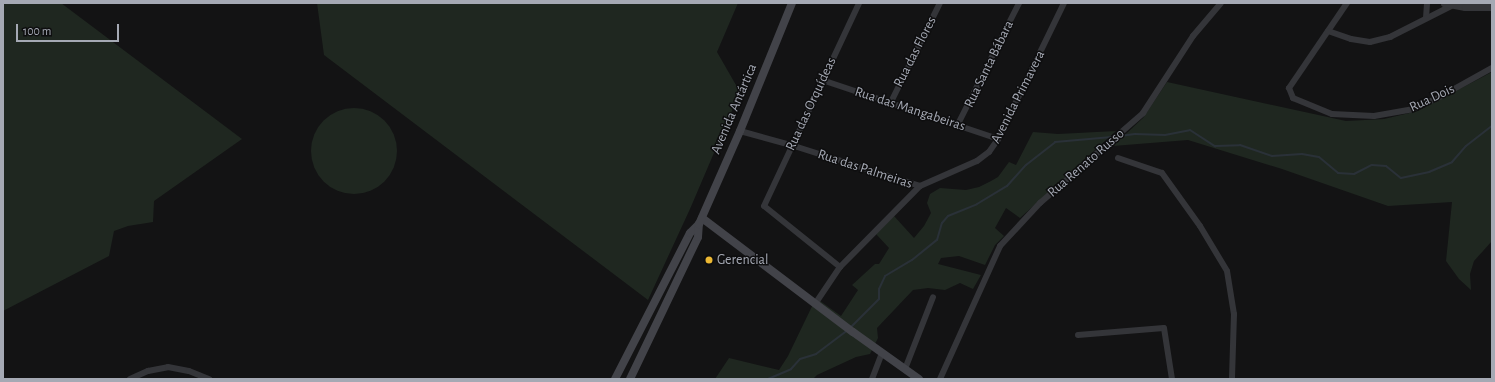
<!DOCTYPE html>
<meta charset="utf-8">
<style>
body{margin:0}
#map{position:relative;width:1495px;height:382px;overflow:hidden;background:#131314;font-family:"Alegreya Sans",sans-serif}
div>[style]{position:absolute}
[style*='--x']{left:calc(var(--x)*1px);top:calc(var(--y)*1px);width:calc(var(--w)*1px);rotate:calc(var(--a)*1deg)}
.green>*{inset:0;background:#1f2720}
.round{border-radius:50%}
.stream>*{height:2px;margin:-1px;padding:0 1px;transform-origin:1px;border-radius:1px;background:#2a3138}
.minor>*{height:6px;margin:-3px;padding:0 3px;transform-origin:3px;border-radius:3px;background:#343539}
.tertiary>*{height:7px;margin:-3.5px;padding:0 3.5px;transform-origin:3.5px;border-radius:3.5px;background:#343539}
.secondary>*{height:8px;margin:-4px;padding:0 4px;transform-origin:4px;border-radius:4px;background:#424349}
.dots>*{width:11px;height:11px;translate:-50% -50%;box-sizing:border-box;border:2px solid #0e0e0f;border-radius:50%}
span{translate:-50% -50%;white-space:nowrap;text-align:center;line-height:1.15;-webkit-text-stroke:3px #0e0e0f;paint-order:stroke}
.street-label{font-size:14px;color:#a5a9b4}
.poi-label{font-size:14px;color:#a5a9b4}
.left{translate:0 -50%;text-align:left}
.frame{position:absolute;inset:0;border:4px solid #a5a9b4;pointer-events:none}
.scale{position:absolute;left:16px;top:24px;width:103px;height:18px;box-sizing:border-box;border:2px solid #a5a9b4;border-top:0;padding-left:5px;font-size:12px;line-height:14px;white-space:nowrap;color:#a5a9b4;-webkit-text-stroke:3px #0e0e0f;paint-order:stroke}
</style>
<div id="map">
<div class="green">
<div style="clip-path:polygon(3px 3px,61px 3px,242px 139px,154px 201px,153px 222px,128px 226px,114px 231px,109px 256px,3px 311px)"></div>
<div style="clip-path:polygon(317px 3px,738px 3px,717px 52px,740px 92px,690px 209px,648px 300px,324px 55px)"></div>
<div style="clip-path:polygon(1492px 72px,1492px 241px,1474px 261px,1470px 274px,1471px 290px,1459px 279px,1446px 261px,1452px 202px,1388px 206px,1282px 169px,1188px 140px,1113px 146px,1143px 118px,1167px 82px,1346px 121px,1384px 119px,1418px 111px)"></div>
<div class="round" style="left:311px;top:108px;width:86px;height:86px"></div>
<div style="clip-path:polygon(1116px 131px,1020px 218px,1006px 208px,995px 228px,1004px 236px,995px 245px,985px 265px,959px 256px,941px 258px,938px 264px,981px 275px,973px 289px,960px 283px,945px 290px,928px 288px,913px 290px,877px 328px,878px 338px,870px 354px,856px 357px,817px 375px,813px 379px,715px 379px,729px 358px,779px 370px,788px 356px,816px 298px,841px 316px,858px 290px,852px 285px,875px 264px,879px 264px,889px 248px,876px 234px,894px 216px,914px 238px,924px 226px,931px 213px,927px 203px,930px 194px,940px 188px,966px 190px,979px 187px,991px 181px,998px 177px,1009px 162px,1016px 165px,1033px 132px,1058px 134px)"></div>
</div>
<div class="stream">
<div style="--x:1120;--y:136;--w:15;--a:-8"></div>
<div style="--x:1135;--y:134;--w:30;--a:2"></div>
<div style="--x:1165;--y:135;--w:25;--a:-11"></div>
<div style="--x:1190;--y:130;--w:30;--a:33"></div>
<div style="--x:1215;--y:146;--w:25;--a:-2"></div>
<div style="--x:1240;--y:145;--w:34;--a:19"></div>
<div style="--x:1272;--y:156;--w:30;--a:-4"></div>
<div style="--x:1302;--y:154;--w:17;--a:10"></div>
<div style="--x:1319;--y:157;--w:25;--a:40"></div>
<div style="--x:1338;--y:173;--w:16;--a:4"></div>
<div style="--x:1354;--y:174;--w:20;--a:-27"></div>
<div style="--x:1372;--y:165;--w:14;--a:4"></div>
<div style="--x:1386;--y:166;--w:19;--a:39"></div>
<div style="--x:1401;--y:178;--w:29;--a:-12"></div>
<div style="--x:1429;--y:172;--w:25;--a:-23"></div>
<div style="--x:1452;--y:162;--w:21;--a:-49"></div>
<div style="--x:1466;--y:146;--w:33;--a:-38"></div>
<div style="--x:850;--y:328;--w:41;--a:-45"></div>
<div style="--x:879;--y:299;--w:10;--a:-90"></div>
<div style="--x:879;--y:289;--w:14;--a:-65"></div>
<div style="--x:885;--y:276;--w:31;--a:-31"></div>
<div style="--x:912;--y:260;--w:32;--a:-39"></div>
<div style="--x:937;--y:240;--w:18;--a:-74"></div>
<div style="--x:942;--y:223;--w:9;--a:-49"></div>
<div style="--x:948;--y:216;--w:31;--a:-22"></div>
<div style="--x:977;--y:204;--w:35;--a:-31"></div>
<div style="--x:1007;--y:186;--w:28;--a:-48"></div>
<div style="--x:1026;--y:165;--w:37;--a:-38"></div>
<div style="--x:1055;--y:142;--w:57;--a:-5"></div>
<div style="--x:768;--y:379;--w:25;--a:-23"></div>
<div style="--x:791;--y:369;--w:13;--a:-48"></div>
<div style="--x:800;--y:359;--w:17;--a:-17"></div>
<div style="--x:816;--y:354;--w:39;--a:-37"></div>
</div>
<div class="minor">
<div style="--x:1347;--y:3;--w:103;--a:124.3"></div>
<div style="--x:1289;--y:88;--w:11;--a:68"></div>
<div style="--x:1293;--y:98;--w:42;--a:22.3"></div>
<div style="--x:1332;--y:114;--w:42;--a:2.7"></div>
<div style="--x:1374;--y:116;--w:39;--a:-10"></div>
<div style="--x:1412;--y:109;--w:26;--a:-23"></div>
<div style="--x:1436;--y:99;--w:64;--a:-29"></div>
<div style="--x:1426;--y:18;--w:15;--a:-86"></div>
<div style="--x:1328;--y:31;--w:24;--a:19"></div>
<div style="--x:1351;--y:39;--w:19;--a:9"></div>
<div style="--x:1370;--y:42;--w:21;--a:-14"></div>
<div style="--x:1390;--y:37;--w:68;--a:-26.9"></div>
<div style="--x:822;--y:80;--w:186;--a:18.5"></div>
<div style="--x:891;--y:102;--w:110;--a:-63.7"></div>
<div style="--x:958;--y:124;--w:136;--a:-63.2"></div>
<div style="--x:740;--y:131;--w:53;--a:15.4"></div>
<div style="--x:791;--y:145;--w:135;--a:17.6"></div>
<div style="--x:1118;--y:158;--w:46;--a:18.8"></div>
<div style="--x:1162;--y:173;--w:65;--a:54.4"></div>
<div style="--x:1200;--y:226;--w:52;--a:59"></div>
<div style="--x:1227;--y:271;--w:44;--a:80.8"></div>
<div style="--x:1234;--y:314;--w:65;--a:91.8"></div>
<div style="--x:840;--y:267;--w:97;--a:-141.2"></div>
<div style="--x:764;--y:206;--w:224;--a:-64.9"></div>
<div style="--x:815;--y:304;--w:45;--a:-56"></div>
<div style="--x:840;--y:267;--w:114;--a:-45.4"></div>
<div style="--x:920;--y:186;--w:62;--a:-23.7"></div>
<div style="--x:977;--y:161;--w:15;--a:-37"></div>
<div style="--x:989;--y:152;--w:16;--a:-55"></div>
<div style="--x:998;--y:139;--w:151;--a:-64.1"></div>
<div style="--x:1078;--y:335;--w:86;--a:-4.7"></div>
<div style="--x:1164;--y:328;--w:52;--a:81.1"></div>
<div style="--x:905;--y:369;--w:77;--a:-68.7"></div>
<div style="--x:130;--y:379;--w:20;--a:-24"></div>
<div style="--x:148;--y:371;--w:20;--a:-11"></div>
<div style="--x:168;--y:367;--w:21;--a:11"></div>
<div style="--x:189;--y:371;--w:22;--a:22"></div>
<div style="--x:872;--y:379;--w:28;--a:-69"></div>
<div style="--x:940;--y:379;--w:146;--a:-65.7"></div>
<div style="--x:1000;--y:246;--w:59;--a:-47.1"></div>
<div style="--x:1040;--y:203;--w:137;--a:-41.1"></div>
<div style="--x:1143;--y:113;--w:92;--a:-57"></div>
<div style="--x:1193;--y:36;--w:43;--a:-49.7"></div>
</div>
<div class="tertiary">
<div style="--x:1444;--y:3;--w:21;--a:11"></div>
<div style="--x:1465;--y:7;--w:27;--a:0"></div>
</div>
<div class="secondary">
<div style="--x:702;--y:218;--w:189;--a:37.1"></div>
<div style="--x:853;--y:332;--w:81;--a:35.5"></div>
<div style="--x:615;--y:379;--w:164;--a:-62.8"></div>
<div style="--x:690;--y:233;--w:13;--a:-45"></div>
<div style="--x:630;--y:379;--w:157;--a:-64.4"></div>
<div style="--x:698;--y:237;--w:13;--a:-86"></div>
<div style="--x:699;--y:224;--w:102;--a:-66.2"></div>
<div style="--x:740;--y:131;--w:138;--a:-67.9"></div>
</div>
<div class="dots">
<div style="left:709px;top:260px;background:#ecb833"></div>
</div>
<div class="street-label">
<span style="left:915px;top:52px;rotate:-63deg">Rua das Flores</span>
<span style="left:989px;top:64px;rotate:-64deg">Rua Santa Bábara</span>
<span style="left:1018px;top:97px;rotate:-63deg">Avenida Primavera</span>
<span style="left:1432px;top:98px;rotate:-25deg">Rua Dois</span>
<span style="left:811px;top:104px;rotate:-65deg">Rua das Orquídeas</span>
<span style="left:734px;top:109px;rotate:-67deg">Avenida Antártica</span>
<span style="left:910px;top:109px;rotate:18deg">Rua das Mangabeiras</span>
<span style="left:1086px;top:163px;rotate:-41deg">Rua Renato Russo</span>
<span style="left:865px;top:169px;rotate:18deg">Rua das Palmeiras</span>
</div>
<div class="poi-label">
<span class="left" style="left:717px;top:260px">Gerencial</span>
</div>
<div class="frame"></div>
<div class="scale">100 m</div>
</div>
